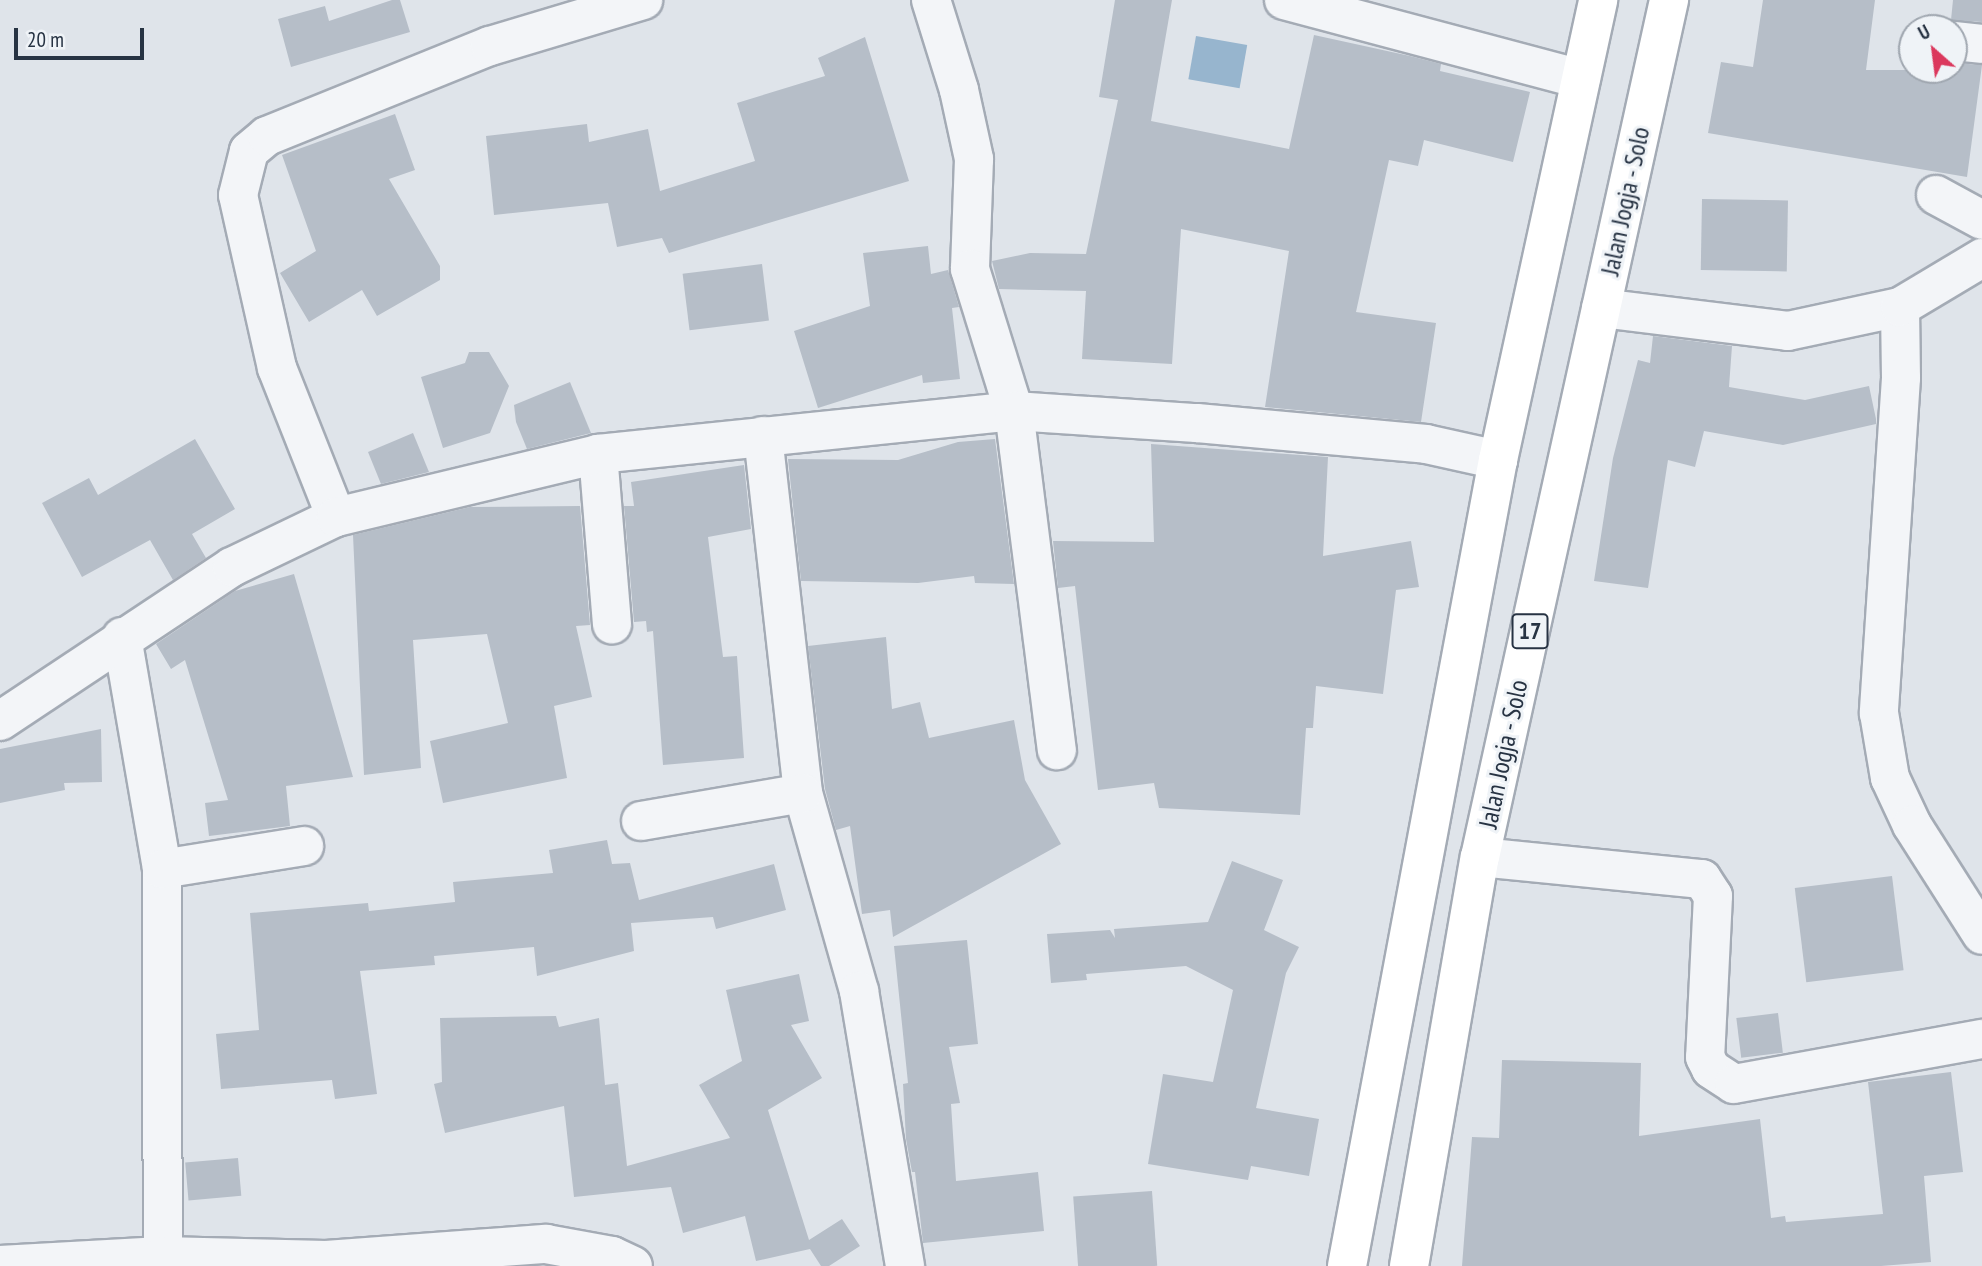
<!DOCTYPE html>
<style>
body{margin:0}
#map{position:relative;width:1982px;height:1266px;overflow:hidden;background:#dfe4ea;font-family:"PT Sans Narrow",sans-serif}
div>[style]{position:absolute}
.water>*{inset:0;background:#97b5ce;transform-origin:0 0}
.building>*{inset:0;background:#b6bec8;transform-origin:0 0}
.roads{filter:drop-shadow(2px 0 #a4abb5) drop-shadow(-2px 0 #a4abb5) drop-shadow(0 2px #a4abb5) drop-shadow(0 -2px #a4abb5)}
.minor>*{height:38px;margin:-19px;padding:0 19px;transform-origin:19px;border-radius:19px;background:#f3f5f8}
.highway>*{height:38px;margin:-19px;padding:0 19px;transform-origin:19px;border-radius:19px;background:#fff}
span{translate:-50% -50%;white-space:nowrap;text-align:center;line-height:1.15;-webkit-text-stroke:6px #eff3f7;paint-order:stroke}
.shield-label span{padding:2px 5px;background:#eff3f7;border:2px solid;border-radius:5px;-webkit-text-stroke-width:0}
.shield-label{font-size:24px;color:#273343;font-weight:700}
.street-label{font-size:26px;color:#273343}
.north{position:absolute;left:1898px;top:14px;width:70px;height:70px;box-sizing:border-box;background:#eff3f7;border:2px solid #9fa6af;border-radius:50%;rotate:332deg;font-size:19px;font-weight:700;line-height:28px;text-align:center;color:#273343}
.north::after{content:'';display:block;margin:auto;width:24px;height:32px;background:#db385d;clip-path:polygon(50% 0,100% 100%,50% 72%,0 100%)}
.scale{position:absolute;left:14px;top:28px;width:130px;height:32px;box-sizing:border-box;border:4px solid #273343;border-top:0;padding-left:9px;font-size:21px;line-height:24px;white-space:nowrap;color:#273343;-webkit-text-stroke:5px #eff3f7;paint-order:stroke}
</style>
<div id="map">
<div class="water">
<div style="left:1196px;top:36px;width:52px;height:44px;rotate:10deg"></div>
</div>
<div class="building">
<div style="clip-path:polygon(392px 0,400px 0,410px 32px,291px 67px,278px 19px,325px 6px,329px 21px)"></div>
<div style="clip-path:polygon(1115px 0,1172px 0,1151px 121px,1289px 149px,1314px 35px,1410px 56px,1441px 64px,1440px 71px,1530px 92px,1513px 162px,1424px 140px,1418px 166px,1389px 160px,1356px 312px,1436px 323px,1421px 422px,1265px 407px,1289px 251px,1181px 229px,1172px 364px,1082px 359px,1086px 291px,999px 289px,992px 261px,1030px 253px,1086px 254px,1118px 100px,1099px 97px)"></div>
<div style="clip-path:polygon(1763px 0,1875px 0,1866px 70px,1954px 70px,1954px 63px,1982px 65px,1967px 177px,1708px 133px,1721px 62px,1753px 67px)"></div>
<div style="clip-path:polygon(1953px 0,1982px 0,1982px 22px,1951px 20px)"></div>
<div style="clip-path:polygon(865px 37px,909px 181px,669px 253px,662px 238px,617px 247px,608px 203px,494px 215px,486px 136px,587px 124px,589px 142px,648px 129px,660px 191px,755px 161px,737px 103px,825px 76px,818px 58px)"></div>
<div style="clip-path:polygon(395px 114px,415px 170px,389px 179px,440px 266px,440px 280px,377px 316px,362px 290px,309px 322px,280px 273px,316px 251px,282px 155px)"></div>
<div style="left:1702px;top:199px;width:86px;height:71px;rotate:1deg"></div>
<div style="clip-path:polygon(928px 246px,931px 274px,948px 270px,959px 307px,952px 308px,960px 379px,923px 383px,922px 375px,818px 408px,794px 331px,870px 306px,863px 253px)"></div>
<div style="left:762px;top:264px;width:57px;height:80px;rotate:83deg"></div>
<div style="clip-path:polygon(1653px 336px,1732px 346px,1729px 387px,1805px 400px,1869px 386px,1876px 419px,1876px 424px,1783px 445px,1704px 431px,1695px 467px,1668px 460px,1648px 588px,1594px 581px,1613px 458px,1638px 360px,1650px 363px)"></div>
<div style="clip-path:polygon(469px 352px,489px 352px,509px 386px,490px 433px,443px 448px,421px 377px,465px 363px)"></div>
<div style="clip-path:polygon(570px 382px,591px 433px,527px 449px,516px 422px,514px 405px)"></div>
<div style="clip-path:polygon(413px 433px,429px 472px,381px 484px,368px 452px)"></div>
<div style="clip-path:polygon(195px 439px,235px 509px,192px 534px,206px 558px,173px 580px,150px 540px,82px 577px,42px 503px,89px 478px,98px 495px)"></div>
<div style="clip-path:polygon(995px 439px,1014px 584px,975px 583px,974px 576px,918px 583px,801px 581px,788px 459px,898px 460px,958px 442px)"></div>
<div style="clip-path:polygon(1151px 444px,1328px 457px,1323px 556px,1411px 541px,1419px 587px,1396px 590px,1383px 694px,1316px 686px,1313px 728px,1306px 728px,1300px 815px,1159px 808px,1154px 783px,1098px 790px,1075px 586px,1058px 588px,1053px 541px,1154px 542px)"></div>
<div style="clip-path:polygon(744px 465px,751px 529px,708px 537px,723px 657px,737px 656px,744px 758px,663px 765px,653px 631px,647px 632px,646px 621px,634px 622px,624px 506px,634px 506px,631px 482px)"></div>
<div style="clip-path:polygon(580px 506px,590px 625px,576px 626px,592px 697px,554px 706px,567px 778px,443px 803px,430px 741px,508px 723px,487px 634px,413px 640px,421px 768px,364px 775px,353px 535px,470px 507px)"></div>
<div style="clip-path:polygon(294px 574px,353px 777px,286px 786px,290px 826px,209px 836px,205px 803px,228px 800px,185px 660px,171px 669px,156px 644px,235px 591px)"></div>
<div style="clip-path:polygon(886px 637px,892px 709px,920px 702px,929px 738px,1014px 720px,1025px 780px,1061px 844px,893px 937px,890px 910px,862px 914px,850px 826px,836px 830px,825px 789px,808px 646px)"></div>
<div style="clip-path:polygon(101px 729px,102px 782px,64px 783px,65px 790px,0 803px,0 749px)"></div>
<div style="clip-path:polygon(607px 840px,612px 864px,630px 863px,639px 900px,774px 864px,786px 910px,716px 929px,713px 917px,631px 923px,634px 951px,537px 976px,534px 947px,434px 956px,435px 965px,360px 971px,377px 1094px,335px 1099px,332px 1080px,221px 1089px,216px 1034px,259px 1030px,250px 913px,368px 903px,369px 911px,455px 902px,453px 882px,553px 873px,549px 850px)"></div>
<div style="clip-path:polygon(1232px 861px,1283px 880px,1264px 930px,1299px 947px,1286px 973px,1256px 1108px,1319px 1119px,1309px 1176px,1251px 1166px,1248px 1180px,1148px 1164px,1163px 1074px,1213px 1082px,1233px 990px,1186px 966px,1086px 974px,1087px 980px,1051px 983px,1047px 934px,1110px 930px,1115px 938px,1114px 929px,1208px 922px)"></div>
<div style="left:1892px;top:876px;width:95px;height:98px;rotate:83deg"></div>
<div style="clip-path:polygon(967px 940px,978px 1044px,949px 1047px,960px 1103px,951px 1104px,956px 1181px,1038px 1172px,1044px 1231px,923px 1243px,915px 1172px,912px 1172px,906px 1139px,903px 1084px,908px 1083px,894px 946px)"></div>
<div style="clip-path:polygon(799px 974px,809px 1021px,791px 1025px,822px 1078px,768px 1110px,809px 1240px,842px 1219px,860px 1246px,829px 1266px,821px 1266px,810px 1249px,756px 1261px,745px 1216px,683px 1233px,671px 1187px,574px 1197px,564px 1106px,445px 1133px,434px 1084px,442px 1082px,440px 1018px,556px 1016px,559px 1027px,599px 1018px,605px 1085px,618px 1083px,627px 1166px,730px 1138px,699px 1085px,742px 1061px,726px 990px)"></div>
<div style="left:1778px;top:1013px;width:40px;height:42px;rotate:83deg"></div>
<div style="clip-path:polygon(1502px 1060px,1641px 1063px,1639px 1136px,1760px 1119px,1771px 1218px,1785px 1216px,1786px 1222px,1883px 1214px,1868px 1082px,1951px 1072px,1963px 1172px,1924px 1176px,1931px 1262px,1881px 1266px,1462px 1266px,1472px 1137px,1499px 1138px)"></div>
<div style="left:238px;top:1158px;width:38px;height:53px;rotate:85deg"></div>
<div style="left:1152px;top:1191px;width:75px;height:79px;rotate:86deg"></div>
</div>
<div class="roads">
<div class="minor">
<div style="left:931px;top:0;width:94px;rotate:72.7deg"></div>
<div style="left:959px;top:90px;width:71px;rotate:77.7deg"></div>
<div style="left:974px;top:159px;width:110px;rotate:92.1deg"></div>
<div style="left:970px;top:269px;width:149px;rotate:72.8deg"></div>
<div style="left:1014px;top:411px;width:342px;rotate:82.8deg"></div>
<div style="left:1284px;top:0;width:307px;rotate:14.9deg"></div>
<div style="left:1954px;top:41px;width:28px;rotate:6deg"></div>
<div style="left:1936px;top:195px;width:52px;rotate:28.5deg"></div>
<div style="left:1900px;top:307px;width:71px;rotate:89.2deg"></div>
<div style="left:1901px;top:378px;width:336px;rotate:93.8deg"></div>
<div style="left:1879px;top:713px;width:66px;rotate:80.4deg"></div>
<div style="left:1890px;top:778px;width:52px;rotate:64.9deg"></div>
<div style="left:1912px;top:825px;width:130px;rotate:57.5deg"></div>
<div style="left:1601px;top:308px;width:188px;rotate:7deg"></div>
<div style="left:1788px;top:331px;width:115px;rotate:-12.1deg"></div>
<div style="left:1900px;top:307px;width:96px;rotate:-30.9deg"></div>
<div style="left:763px;top:436px;width:359px;rotate:83.6deg"></div>
<div style="left:803px;top:793px;width:206px;rotate:74.2deg"></div>
<div style="left:859px;top:991px;width:279px;rotate:80.5deg"></div>
<div style="left:598px;top:454px;width:171px;rotate:85.3deg"></div>
<div style="left:336px;top:517px;width:160px;rotate:-111.6deg"></div>
<div style="left:277px;top:368px;width:177px;rotate:-102.7deg"></div>
<div style="left:238px;top:195px;width:45px;rotate:-76deg"></div>
<div style="left:249px;top:151px;width:23px;rotate:-40deg"></div>
<div style="left:267px;top:136px;width:240px;rotate:-22deg"></div>
<div style="left:490px;top:46px;width:160px;rotate:-16.7deg"></div>
<div style="left:122px;top:637px;width:235px;rotate:80.2deg"></div>
<div style="left:162px;top:869px;width:397px;rotate:89.9deg"></div>
<div style="left:0;top:721px;width:278px;rotate:-33.6deg"></div>
<div style="left:232px;top:567px;width:115px;rotate:-25.7deg"></div>
<div style="left:336px;top:517px;width:269px;rotate:-13.5deg"></div>
<div style="left:598px;top:454px;width:418px;rotate:-5.9deg"></div>
<div style="left:1014px;top:411px;width:183px;rotate:3.8deg"></div>
<div style="left:1197px;top:423px;width:230px;rotate:5.2deg"></div>
<div style="left:1426px;top:444px;width:74px;rotate:12.5deg"></div>
<div style="left:641px;top:821px;width:164px;rotate:-9.8deg"></div>
<div style="left:1480px;top:857px;width:223px;rotate:5.7deg"></div>
<div style="left:1702px;top:879px;width:20px;rotate:57deg"></div>
<div style="left:1713px;top:896px;width:161px;rotate:92.8deg"></div>
<div style="left:1705px;top:1057px;width:13px;rotate:63deg"></div>
<div style="left:1711px;top:1069px;width:27px;rotate:33deg"></div>
<div style="left:1734px;top:1084px;width:252px;rotate:-10.3deg"></div>
<div style="left:162px;top:869px;width:144px;rotate:-9.2deg"></div>
<div style="left:0;top:1265px;width:162px;rotate:-3.2deg"></div>
<div style="left:162px;top:1256px;width:164px;rotate:1.4deg"></div>
<div style="left:326px;top:1260px;width:221px;rotate:-4.2deg"></div>
<div style="left:546px;top:1244px;width:67px;rotate:10.3deg"></div>
<div style="left:612px;top:1256px;width:23px;rotate:25deg"></div>
</div>
<div class="highway">
<div style="left:1347px;top:1266px;width:820px;rotate:-79.39deg"></div>
<div style="left:1498px;top:460px;width:471px;rotate:-77.7deg"></div>
<div style="left:1409px;top:1266px;width:415px;rotate:-80.2deg"></div>
<div style="left:1480px;top:857px;width:878px;rotate:-77.56deg"></div>
</div>
</div>
<div class="shield-label">
<span style="left:1530px;top:631px">17</span>
</div>
<div class="street-label">
<span style="left:1625px;top:201px;rotate:-78deg">Jalan Jogja - Solo</span>
<span style="left:1503px;top:754px;rotate:-78deg">Jalan Jogja - Solo</span>
</div>
<div class="north">U</div>
<div class="scale">20 m</div>
</div>
